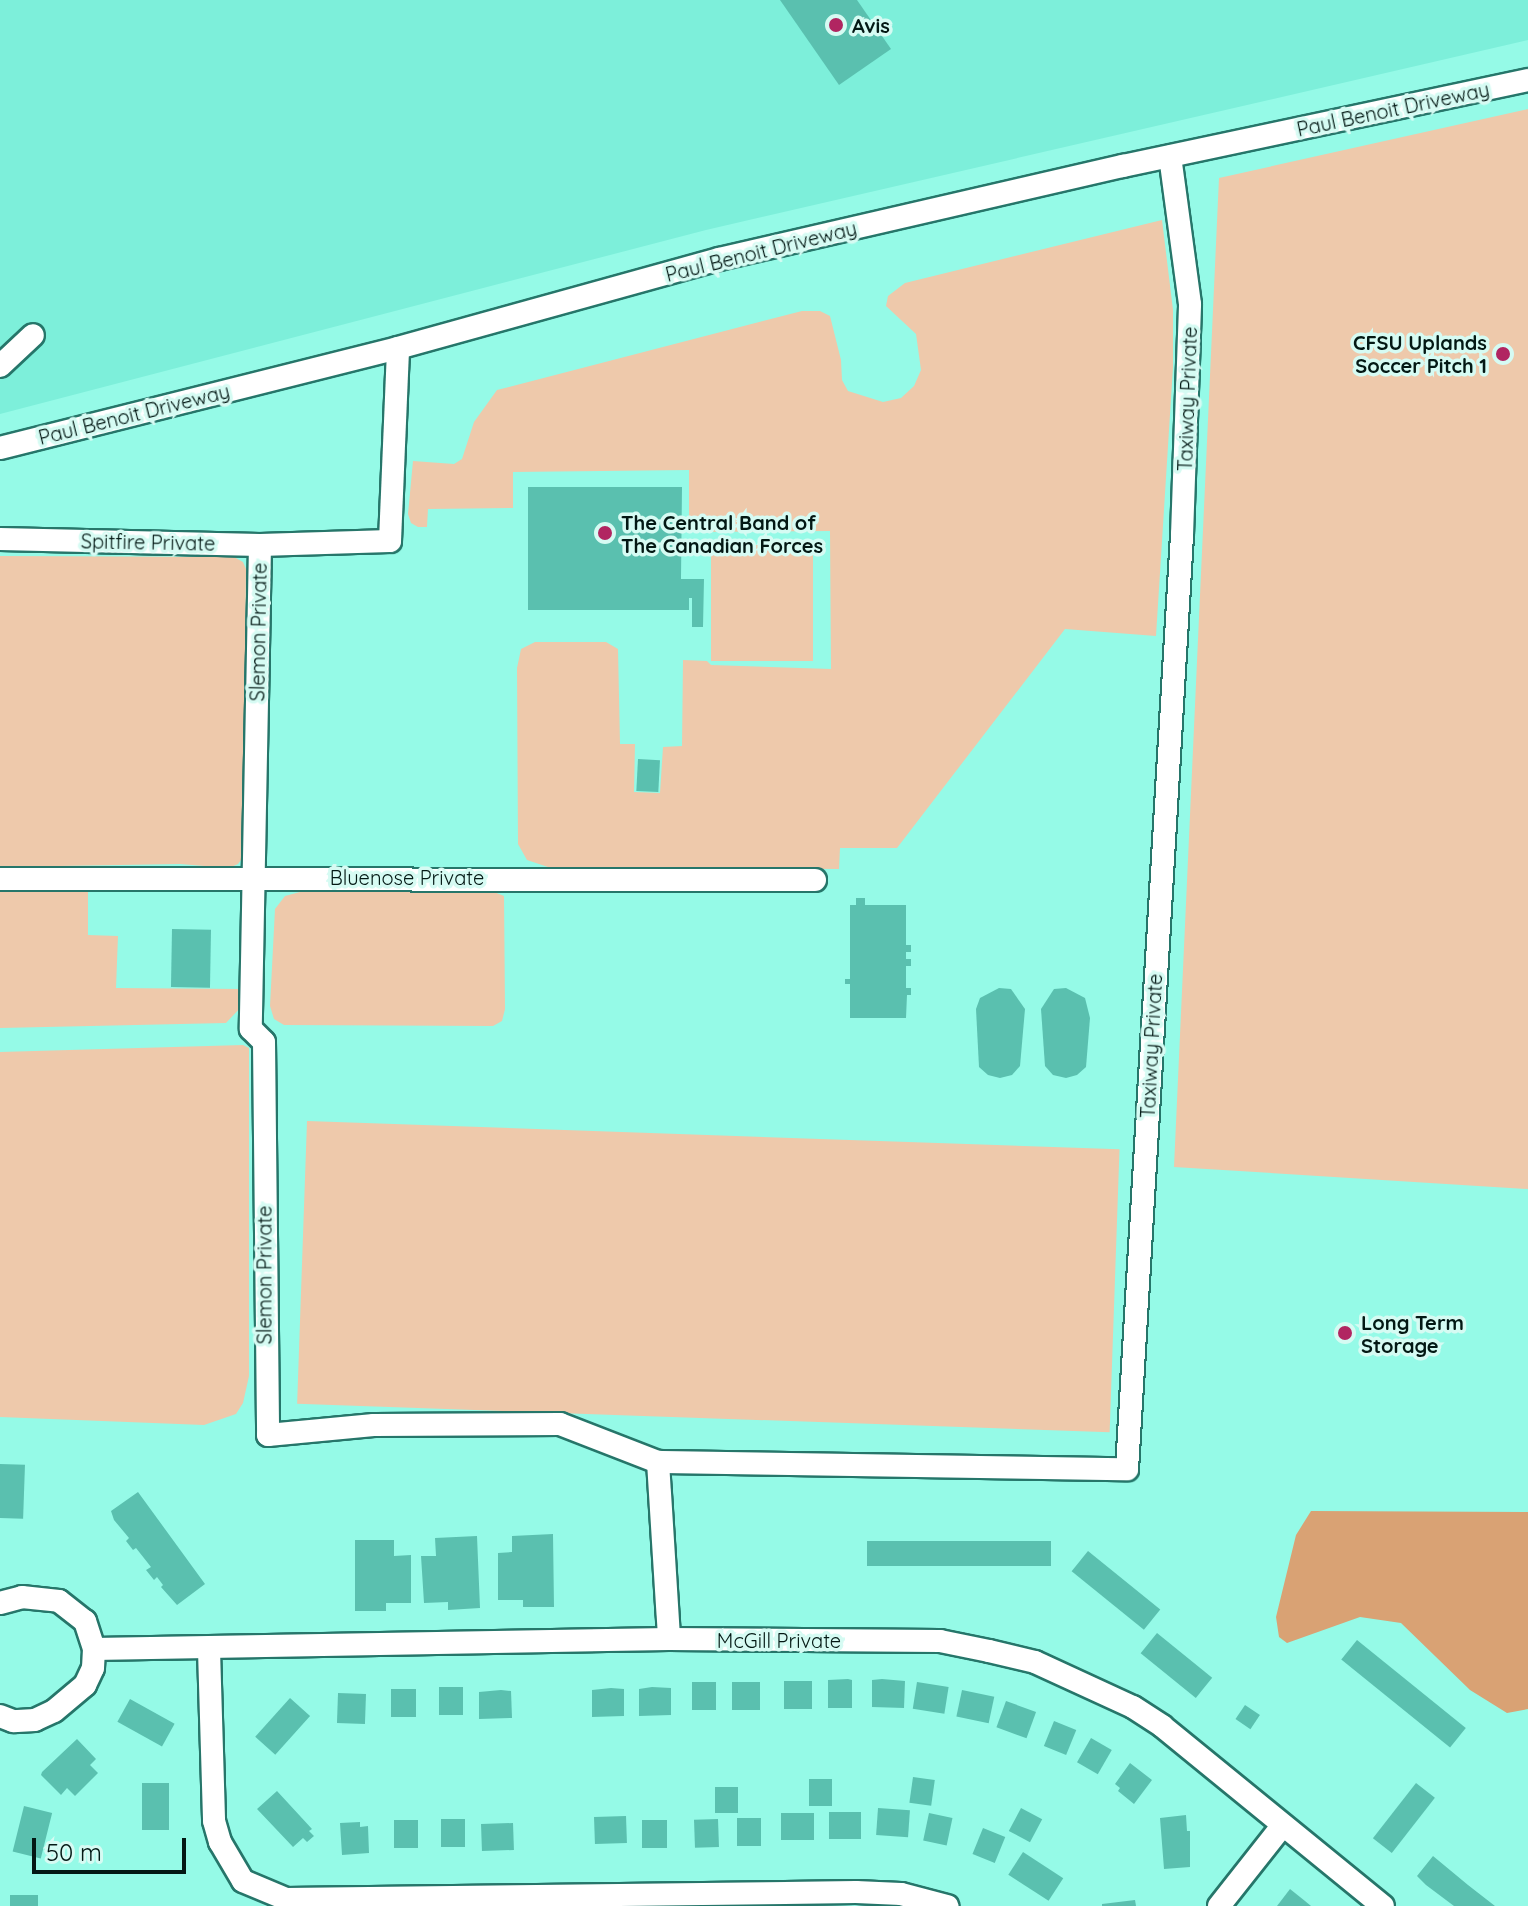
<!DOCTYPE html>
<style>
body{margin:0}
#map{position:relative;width:1528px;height:1906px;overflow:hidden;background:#95fae7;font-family:Quicksand,sans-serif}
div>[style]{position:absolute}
.built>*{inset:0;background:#7defda}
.green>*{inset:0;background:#eec9ab;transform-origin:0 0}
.forest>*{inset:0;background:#d9a274}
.building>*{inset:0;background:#5ac0af;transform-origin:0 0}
.roads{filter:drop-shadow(2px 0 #26766a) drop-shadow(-2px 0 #26766a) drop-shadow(0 2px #26766a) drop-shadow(0 -2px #26766a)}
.minor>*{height:22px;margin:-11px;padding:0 11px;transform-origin:11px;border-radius:11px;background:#fff}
.dots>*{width:22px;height:22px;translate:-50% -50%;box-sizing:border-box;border:4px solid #d6fbf3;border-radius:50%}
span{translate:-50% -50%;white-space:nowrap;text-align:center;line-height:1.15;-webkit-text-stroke:7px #d6fbf3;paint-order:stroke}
.poi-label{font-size:20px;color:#031814;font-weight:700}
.left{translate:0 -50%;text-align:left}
.right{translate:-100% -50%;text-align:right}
.street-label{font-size:20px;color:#031814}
.scale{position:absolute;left:32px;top:1838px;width:154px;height:36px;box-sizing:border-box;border:4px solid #031814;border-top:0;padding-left:10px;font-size:24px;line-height:28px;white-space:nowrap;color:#031814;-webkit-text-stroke:6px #d6fbf3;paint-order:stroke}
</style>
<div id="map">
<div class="built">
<div style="clip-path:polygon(0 0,1528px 0,1528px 40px,706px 230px,0 414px)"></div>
</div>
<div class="green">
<div style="clip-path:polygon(1528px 109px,1528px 1189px,1174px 1167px,1219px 178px)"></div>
<div style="clip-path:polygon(1162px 220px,1173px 310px,1173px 367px,1156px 636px,1065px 629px,897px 848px,840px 848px,839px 869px,548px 867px,527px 860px,518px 844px,517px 668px,521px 649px,535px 642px,606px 642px,618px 649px,620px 744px,635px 744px,634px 792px,660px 793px,663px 747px,682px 746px,683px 660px,707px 661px,711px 665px,831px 669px,830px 531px,689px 532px,689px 470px,513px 472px,513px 508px,428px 509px,427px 527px,418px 527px,411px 523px,408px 514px,413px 461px,454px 464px,462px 459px,474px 422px,497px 390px,802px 311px,820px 311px,830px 316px,841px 360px,842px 380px,848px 391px,883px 402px,901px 398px,914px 386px,921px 370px,916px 334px,886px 306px,888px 296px,905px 283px)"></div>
<div style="left:711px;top:545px;width:102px;height:116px"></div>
<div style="clip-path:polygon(0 556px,234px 557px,243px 562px,246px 569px,244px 856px,238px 864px,229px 868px,180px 864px,0 867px)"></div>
<div style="clip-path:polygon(0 891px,88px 891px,88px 935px,118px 936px,116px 988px,243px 989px,242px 1006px,226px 1023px,0 1028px)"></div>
<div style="clip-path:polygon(300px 892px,494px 892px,504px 896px,505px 1009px,502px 1021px,493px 1026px,284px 1025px,274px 1019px,270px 1006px,275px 909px,285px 896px)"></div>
<div style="clip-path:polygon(243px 1045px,249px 1048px,249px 1376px,243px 1403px,236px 1414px,204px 1425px,0 1417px,0 1052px)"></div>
<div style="left:307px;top:1121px;width:813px;height:283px;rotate:2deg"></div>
</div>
<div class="forest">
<div style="clip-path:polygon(1311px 1511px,1528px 1512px,1528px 1709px,1507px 1713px,1470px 1690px,1401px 1623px,1360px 1617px,1287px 1643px,1279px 1637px,1276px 1617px,1296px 1535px)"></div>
</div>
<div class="building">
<div style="clip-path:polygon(780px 0,857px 0,891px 49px,839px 85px)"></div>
<div style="clip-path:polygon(528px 487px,682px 487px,681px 579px,704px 579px,703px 627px,692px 627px,692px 598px,689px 598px,689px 610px,528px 610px)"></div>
<div style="left:638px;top:759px;width:22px;height:32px;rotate:3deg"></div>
<div style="clip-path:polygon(856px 898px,865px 898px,865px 905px,906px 905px,906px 945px,911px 945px,911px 952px,906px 952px,906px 959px,911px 959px,911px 966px,906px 966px,906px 988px,911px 988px,911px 995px,907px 995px,906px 1018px,850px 1018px,850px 984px,845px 984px,845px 979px,850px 979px,850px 905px,856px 905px)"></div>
<div style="left:172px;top:929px;width:39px;height:58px;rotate:1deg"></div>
<div style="clip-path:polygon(999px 988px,1011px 989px,1025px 1009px,1020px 1066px,1012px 1075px,1000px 1078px,988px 1075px,979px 1067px,976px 1009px,980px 998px)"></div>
<div style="clip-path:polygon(1066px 988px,1085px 998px,1090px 1018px,1086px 1067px,1077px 1075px,1066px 1078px,1053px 1075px,1045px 1066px,1041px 1009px,1054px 989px)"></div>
<div style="left:0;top:1464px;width:25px;height:54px;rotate:2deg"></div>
<div style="clip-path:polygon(138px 1492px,205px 1584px,177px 1605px,161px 1587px,163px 1585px,157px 1577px,154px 1580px,146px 1570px,151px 1567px,136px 1548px,133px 1550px,126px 1541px,129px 1538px,114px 1520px,111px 1511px)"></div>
<div style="clip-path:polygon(553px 1534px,554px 1607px,523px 1607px,523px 1600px,498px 1600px,498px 1553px,512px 1552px,512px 1536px)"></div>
<div style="clip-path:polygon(477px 1536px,480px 1608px,448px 1610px,448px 1602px,424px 1603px,421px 1556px,436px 1556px,435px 1538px)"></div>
<div style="clip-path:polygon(355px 1540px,394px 1540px,394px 1556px,411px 1555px,411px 1603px,386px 1603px,386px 1611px,355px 1611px)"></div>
<div style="left:1051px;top:1541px;width:25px;height:184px;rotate:90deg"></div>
<div style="left:1088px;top:1551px;width:93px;height:26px;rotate:39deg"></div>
<div style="left:1157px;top:1633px;width:71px;height:26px;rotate:39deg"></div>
<div style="left:1357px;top:1640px;width:140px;height:25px;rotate:39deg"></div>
<div style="clip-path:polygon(848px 1679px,852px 1680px,852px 1708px,828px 1708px,828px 1680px)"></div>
<div style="clip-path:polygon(882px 1679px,905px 1681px,904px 1708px,872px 1707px,872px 1680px)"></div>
<div style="left:784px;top:1681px;width:28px;height:28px"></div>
<div style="left:716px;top:1682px;width:28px;height:24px;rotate:90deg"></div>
<div style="left:732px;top:1682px;width:28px;height:28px"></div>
<div style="left:917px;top:1682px;width:32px;height:27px;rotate:9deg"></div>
<div style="left:463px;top:1687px;width:28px;height:24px;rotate:90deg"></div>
<div style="clip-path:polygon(652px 1687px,671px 1688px,671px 1715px,639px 1716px,639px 1689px)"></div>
<div style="clip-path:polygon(611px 1688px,624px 1689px,624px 1716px,592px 1717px,592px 1690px)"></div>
<div style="left:391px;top:1689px;width:25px;height:28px"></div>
<div style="clip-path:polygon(501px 1690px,511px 1691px,512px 1718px,479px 1719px,479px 1692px)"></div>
<div style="left:962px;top:1690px;width:33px;height:27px;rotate:12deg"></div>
<div style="left:366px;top:1694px;width:30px;height:28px;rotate:92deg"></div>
<div style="left:290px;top:1698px;width:27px;height:52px;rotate:42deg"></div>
<div style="left:130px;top:1699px;width:51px;height:26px;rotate:29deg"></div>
<div style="left:1006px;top:1701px;width:32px;height:28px;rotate:20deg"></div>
<div style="left:1245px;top:1705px;width:18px;height:17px;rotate:34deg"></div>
<div style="left:1054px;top:1721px;width:24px;height:27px;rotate:22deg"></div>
<div style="left:1091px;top:1738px;width:24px;height:28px;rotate:30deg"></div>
<div style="clip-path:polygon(77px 1739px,96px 1759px,90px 1765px,98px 1773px,75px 1796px,67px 1788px,61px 1795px,41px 1775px,42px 1772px)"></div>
<div style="clip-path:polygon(1130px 1763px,1152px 1780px,1134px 1804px,1118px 1791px,1120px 1788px,1115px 1784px)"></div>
<div style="left:913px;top:1777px;width:22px;height:26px;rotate:8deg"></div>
<div style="left:809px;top:1779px;width:23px;height:27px"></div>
<div style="left:142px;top:1783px;width:27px;height:47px"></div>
<div style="left:1416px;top:1783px;width:24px;height:70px;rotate:38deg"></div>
<div style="left:715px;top:1787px;width:23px;height:26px"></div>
<div style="clip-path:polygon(277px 1791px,312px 1829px,309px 1831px,314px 1836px,307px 1842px,303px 1838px,293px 1847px,257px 1809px)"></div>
<div style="left:24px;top:1806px;width:29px;height:47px;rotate:14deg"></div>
<div style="left:878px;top:1808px;width:32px;height:27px;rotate:4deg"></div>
<div style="left:1021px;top:1808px;width:24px;height:26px;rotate:28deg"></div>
<div style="left:861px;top:1812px;width:27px;height:32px;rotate:90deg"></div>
<div style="left:814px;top:1813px;width:27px;height:33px;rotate:90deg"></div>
<div style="left:929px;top:1813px;width:24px;height:28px;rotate:12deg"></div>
<div style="clip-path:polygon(1186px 1815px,1187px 1831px,1190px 1831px,1190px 1867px,1164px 1869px,1160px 1818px)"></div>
<div style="left:626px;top:1816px;width:27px;height:32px;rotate:88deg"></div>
<div style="left:761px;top:1818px;width:28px;height:24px;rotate:90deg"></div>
<div style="left:441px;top:1819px;width:24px;height:28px"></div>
<div style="left:718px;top:1819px;width:28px;height:24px;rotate:88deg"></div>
<div style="left:394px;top:1820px;width:24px;height:28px"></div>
<div style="left:642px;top:1820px;width:25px;height:28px"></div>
<div style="clip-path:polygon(360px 1822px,360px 1827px,368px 1826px,369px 1853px,342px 1855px,340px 1823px)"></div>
<div style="left:513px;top:1823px;width:27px;height:32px;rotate:88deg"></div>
<div style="left:983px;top:1828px;width:24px;height:28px;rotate:22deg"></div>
<div style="left:1023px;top:1852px;width:48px;height:27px;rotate:33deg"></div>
<div style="clip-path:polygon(1433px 1856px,1468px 1885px,1495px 1906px,1454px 1906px,1426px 1885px,1417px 1876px)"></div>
<div style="clip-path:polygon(1290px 1889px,1305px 1901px,1311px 1906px,1277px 1906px)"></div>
<div style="left:10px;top:1895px;width:28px;height:11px"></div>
<div style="clip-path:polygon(1135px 1900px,1136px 1906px,1102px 1906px,1102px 1904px)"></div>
</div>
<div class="roads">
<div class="minor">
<div style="left:0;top:366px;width:45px;rotate:-43.2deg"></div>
<div style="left:0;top:448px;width:410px;rotate:-14.1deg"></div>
<div style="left:398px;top:348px;width:333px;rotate:-15.5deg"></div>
<div style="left:719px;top:259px;width:415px;rotate:-13deg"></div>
<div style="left:1123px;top:166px;width:414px;rotate:-12deg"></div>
<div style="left:0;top:539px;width:260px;rotate:1.3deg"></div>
<div style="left:260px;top:545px;width:130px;rotate:-1.8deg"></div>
<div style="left:390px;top:541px;width:193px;rotate:-87.6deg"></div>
<div style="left:260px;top:545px;width:484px;rotate:91.1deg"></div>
<div style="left:251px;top:1029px;width:18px;rotate:45deg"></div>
<div style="left:264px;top:1042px;width:393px;rotate:89.4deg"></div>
<div style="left:268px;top:1435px;width:106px;rotate:-5.4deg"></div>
<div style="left:374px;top:1425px;width:186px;rotate:-0.3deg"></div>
<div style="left:560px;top:1424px;width:105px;rotate:21.2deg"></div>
<div style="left:658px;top:1462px;width:469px;rotate:0.9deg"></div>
<div style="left:1127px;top:1469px;width:936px;rotate:-86.63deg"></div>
<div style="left:1182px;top:535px;width:231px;rotate:-88deg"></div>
<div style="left:1190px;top:304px;width:149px;rotate:-97.7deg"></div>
<div style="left:0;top:879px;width:815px;rotate:0.07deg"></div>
<div style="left:658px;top:1462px;width:177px;rotate:86.4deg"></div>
<div style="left:0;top:1603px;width:23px;rotate:-15deg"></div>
<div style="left:22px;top:1597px;width:37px;rotate:6deg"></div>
<div style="left:59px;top:1601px;width:33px;rotate:38deg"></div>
<div style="left:85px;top:1621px;width:29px;rotate:72deg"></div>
<div style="left:94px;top:1649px;width:19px;rotate:93deg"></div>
<div style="left:93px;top:1668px;width:19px;rotate:115deg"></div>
<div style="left:85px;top:1685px;width:40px;rotate:140deg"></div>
<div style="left:54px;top:1711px;width:21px;rotate:155deg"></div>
<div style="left:35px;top:1720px;width:22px;rotate:177deg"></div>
<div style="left:13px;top:1721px;width:14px;rotate:-159deg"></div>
<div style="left:94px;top:1649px;width:575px;rotate:-1deg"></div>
<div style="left:669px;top:1639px;width:271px;rotate:0.4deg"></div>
<div style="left:940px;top:1641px;width:50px;rotate:11.5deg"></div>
<div style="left:989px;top:1651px;width:47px;rotate:13.4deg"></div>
<div style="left:1035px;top:1662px;width:108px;rotate:24.7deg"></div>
<div style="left:1133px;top:1707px;width:35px;rotate:33deg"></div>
<div style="left:1162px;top:1726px;width:285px;rotate:39.2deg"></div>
<div style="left:209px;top:1650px;width:171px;rotate:88.3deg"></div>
<div style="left:214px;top:1821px;width:22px;rotate:74deg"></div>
<div style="left:220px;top:1842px;width:45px;rotate:59.5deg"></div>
<div style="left:243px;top:1881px;width:47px;rotate:22.7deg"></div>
<div style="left:286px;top:1899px;width:570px;rotate:-0.7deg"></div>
<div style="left:856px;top:1892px;width:45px;rotate:2.5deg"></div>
<div style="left:901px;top:1894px;width:48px;rotate:14.6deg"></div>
<div style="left:1219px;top:1906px;width:103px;rotate:-51.7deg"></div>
</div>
</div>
<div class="dots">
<div style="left:836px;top:25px;background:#b12561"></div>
<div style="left:1503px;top:354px;background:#b12561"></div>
<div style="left:605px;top:533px;background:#b12561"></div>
<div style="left:1345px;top:1333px;background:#b12561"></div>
</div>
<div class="poi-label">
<span class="left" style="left:852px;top:25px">Avis</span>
<span class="right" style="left:1487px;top:354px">CFSU Uplands<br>Soccer Pitch 1</span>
<span class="left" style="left:621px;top:534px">The Central Band of<br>The Canadian Forces</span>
<span class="left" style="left:1361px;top:1334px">Long Term<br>Storage</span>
</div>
<div class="street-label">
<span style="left:1393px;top:109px;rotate:-12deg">Paul Benoit Driveway</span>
<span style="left:761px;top:251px;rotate:-14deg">Paul Benoit Driveway</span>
<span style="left:1187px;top:399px;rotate:-88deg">Taxiway Private</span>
<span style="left:134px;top:414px;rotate:-14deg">Paul Benoit Driveway</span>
<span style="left:148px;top:542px;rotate:1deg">Spitfire Private</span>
<span style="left:258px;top:632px;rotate:-89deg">Slemon Private</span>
<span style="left:407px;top:877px">Bluenose Private</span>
<span style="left:1151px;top:1046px;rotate:-87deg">Taxiway Private</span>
<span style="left:264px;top:1275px;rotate:-90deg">Slemon Private</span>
<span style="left:779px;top:1640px">McGill Private</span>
</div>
<div class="scale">50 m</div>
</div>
